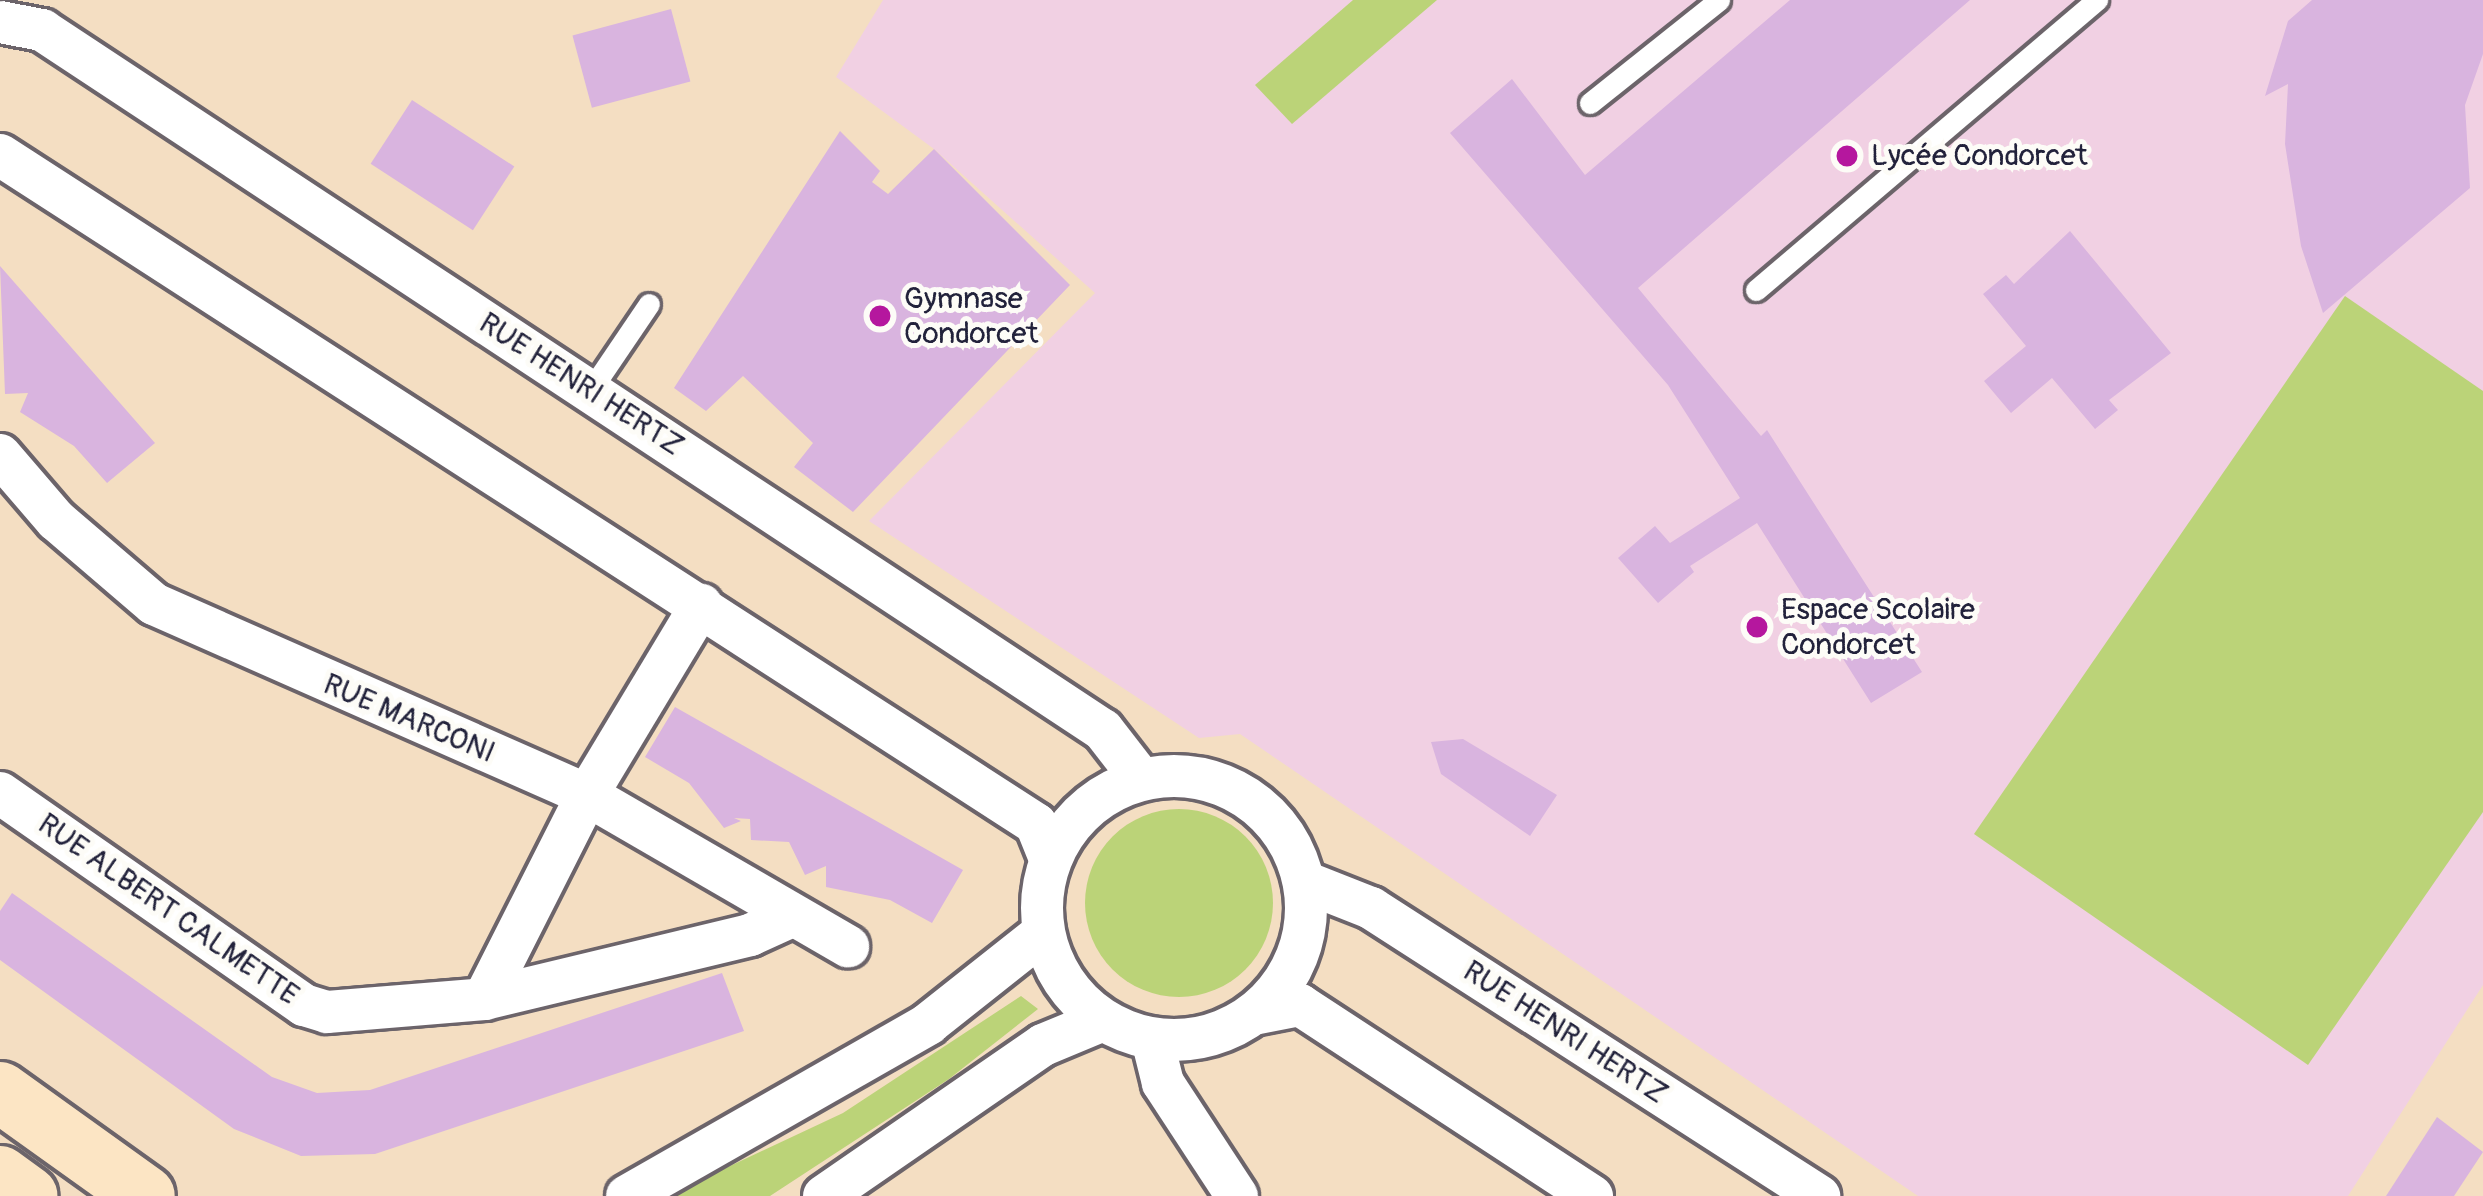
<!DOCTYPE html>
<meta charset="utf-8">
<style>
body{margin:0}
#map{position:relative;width:2483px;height:1196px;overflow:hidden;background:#f4dec2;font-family:Pangolin,sans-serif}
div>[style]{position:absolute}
.built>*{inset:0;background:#f1d0e3}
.green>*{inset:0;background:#bbd378}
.round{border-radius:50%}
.building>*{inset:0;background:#d9b4df;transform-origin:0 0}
.roads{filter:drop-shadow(3px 0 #6c646a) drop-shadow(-3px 0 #6c646a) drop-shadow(0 3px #6c646a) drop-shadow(0 -3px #6c646a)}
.lane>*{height:21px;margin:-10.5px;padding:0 10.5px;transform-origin:10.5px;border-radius:10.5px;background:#fff}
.street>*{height:42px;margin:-21px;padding:0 21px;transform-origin:21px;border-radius:21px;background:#fff}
.street>.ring{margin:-21px;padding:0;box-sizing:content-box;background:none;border:42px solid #fff;border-radius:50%}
.secondary>*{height:60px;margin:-30px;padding:0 30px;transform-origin:30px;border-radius:30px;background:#fce5c4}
.dots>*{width:33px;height:33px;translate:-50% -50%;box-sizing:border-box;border:6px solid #fdfcf7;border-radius:50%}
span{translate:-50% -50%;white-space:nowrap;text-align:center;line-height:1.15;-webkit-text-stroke:10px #fdfcf7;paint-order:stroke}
.poi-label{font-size:30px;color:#22223b}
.left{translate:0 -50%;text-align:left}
.street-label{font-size:30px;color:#22223b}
</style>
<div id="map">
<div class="built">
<div style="clip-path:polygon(883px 0,2483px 0,2483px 985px,2348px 1196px,1918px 1196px,1240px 734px,1199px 738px,869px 521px,1095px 293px,934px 149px,836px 77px)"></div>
</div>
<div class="green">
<div style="clip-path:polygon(1353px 0,1437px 0,1292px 124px,1255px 85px)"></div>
<div style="clip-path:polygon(2345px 296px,2483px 391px,2483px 812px,2308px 1065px,1974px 834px)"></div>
<div class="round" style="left:1085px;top:809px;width:188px;height:188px"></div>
<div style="clip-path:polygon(1021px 996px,1038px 1009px,949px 1079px,770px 1196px,666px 1196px,843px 1113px)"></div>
</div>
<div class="building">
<div style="clip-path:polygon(1790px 0,1970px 0,1638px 288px,1761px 436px,1767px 430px,1922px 672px,1871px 703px,1757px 523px,1690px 566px,1694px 572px,1658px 603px,1618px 558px,1655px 526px,1670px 543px,1740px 498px,1668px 385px,1450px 133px,1512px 79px,1585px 175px)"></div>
<div style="clip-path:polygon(2312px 0,2483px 0,2483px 54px,2465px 105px,2470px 188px,2323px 313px,2301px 246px,2285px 144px,2288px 84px,2265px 96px,2288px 21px)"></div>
<div style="left:671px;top:9px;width:75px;height:102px;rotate:75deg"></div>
<div style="left:412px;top:100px;width:122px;height:76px;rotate:33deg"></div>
<div style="clip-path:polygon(840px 131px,880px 171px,872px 182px,888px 194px,934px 149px,1070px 285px,853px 512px,794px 467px,813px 443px,743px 376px,706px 411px,674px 388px)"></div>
<div style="clip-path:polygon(2070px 231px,2171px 353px,2109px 400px,2118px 410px,2095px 429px,2052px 378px,2011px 413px,1984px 381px,2026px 346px,1983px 294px,2006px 275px,2014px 284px)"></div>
<div style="clip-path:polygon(0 266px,155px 443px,107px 483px,74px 446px,20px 412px,28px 393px,5px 394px)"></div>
<div style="clip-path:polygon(675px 707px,963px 870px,932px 923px,890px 900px,826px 887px,826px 866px,805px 875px,789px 842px,751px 840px,750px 819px,734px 818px,741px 821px,724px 828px,689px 783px,645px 757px)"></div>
<div style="clip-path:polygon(1463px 739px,1557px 795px,1530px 836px,1441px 774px,1431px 742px)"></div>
<div style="clip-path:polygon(12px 893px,272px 1077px,317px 1093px,370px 1090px,722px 973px,744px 1031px,375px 1154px,301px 1156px,234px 1129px,0 960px,0 911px)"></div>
<div style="clip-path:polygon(2437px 1117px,2483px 1152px,2454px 1196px,2386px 1196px)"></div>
</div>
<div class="roads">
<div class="lane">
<div style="left:1590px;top:103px;width:165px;rotate:-38.6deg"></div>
<div style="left:1756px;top:290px;width:448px;rotate:-40.4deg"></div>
<div style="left:590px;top:391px;width:105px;rotate:-55.9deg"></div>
</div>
<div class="street">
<div style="left:0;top:22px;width:43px;rotate:10.8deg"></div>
<div style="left:42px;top:30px;width:1271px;rotate:33.42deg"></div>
<div style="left:1103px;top:730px;width:62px;rotate:52.2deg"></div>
<div style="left:0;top:155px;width:1233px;rotate:32.85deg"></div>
<div style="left:1036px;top:824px;width:37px;rotate:68deg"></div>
<div style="left:0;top:455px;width:86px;rotate:49.3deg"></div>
<div style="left:56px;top:520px;width:129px;rotate:40.6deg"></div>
<div style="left:154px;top:604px;width:473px;rotate:23.8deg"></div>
<div style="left:587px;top:795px;width:302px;rotate:30.1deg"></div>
<div class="ring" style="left:1042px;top:776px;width:222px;height:222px"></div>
<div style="left:0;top:793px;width:371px;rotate:34.9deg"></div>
<div style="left:304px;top:1005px;width:24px;rotate:17deg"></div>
<div style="left:327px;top:1012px;width:158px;rotate:-4.7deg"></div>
<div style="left:484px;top:999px;width:274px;rotate:-13.5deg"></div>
<div style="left:750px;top:935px;width:44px;rotate:-24.2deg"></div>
<div style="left:1305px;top:882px;width:71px;rotate:21.5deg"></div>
<div style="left:1371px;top:908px;width:533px;rotate:32.74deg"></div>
<div style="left:484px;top:999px;width:229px;rotate:-63.2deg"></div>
<div style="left:587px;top:795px;width:222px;rotate:-59deg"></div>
<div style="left:1254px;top:1014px;width:47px;rotate:-11.1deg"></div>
<div style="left:1300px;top:1005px;width:349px;rotate:33.2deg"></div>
<div style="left:1152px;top:1039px;width:45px;rotate:76deg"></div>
<div style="left:1163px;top:1083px;width:135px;rotate:56.8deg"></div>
<div style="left:627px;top:1196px;width:347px;rotate:-29.7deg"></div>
<div style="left:928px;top:1024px;width:147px;rotate:-38.4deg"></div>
<div style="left:824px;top:1196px;width:266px;rotate:-34.6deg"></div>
<div style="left:1043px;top:1045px;width:65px;rotate:-22.6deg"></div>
</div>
<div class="secondary">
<div style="left:0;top:1092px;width:178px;rotate:35.6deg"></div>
<div style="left:0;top:1176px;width:34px;rotate:36deg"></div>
</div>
</div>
<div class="dots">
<div style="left:1847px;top:156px;background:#b5179e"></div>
<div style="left:880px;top:316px;background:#b5179e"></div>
<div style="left:1757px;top:627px;background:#b5179e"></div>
</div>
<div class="poi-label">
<span class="left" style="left:1871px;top:156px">Lycée Condorcet</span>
<span class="left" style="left:904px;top:316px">Gymnase<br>Condorcet</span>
<span class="left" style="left:1781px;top:627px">Espace Scolaire<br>Condorcet</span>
</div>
<div class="street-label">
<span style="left:581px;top:385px;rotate:33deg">RUE HENRI HERTZ</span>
<span style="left:409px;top:719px;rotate:23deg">RUE MARCONI</span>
<span style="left:168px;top:910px;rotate:35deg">RUE ALBERT CALMETTE</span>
<span style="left:1565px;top:1033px;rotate:33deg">RUE HENRI HERTZ</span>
</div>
</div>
